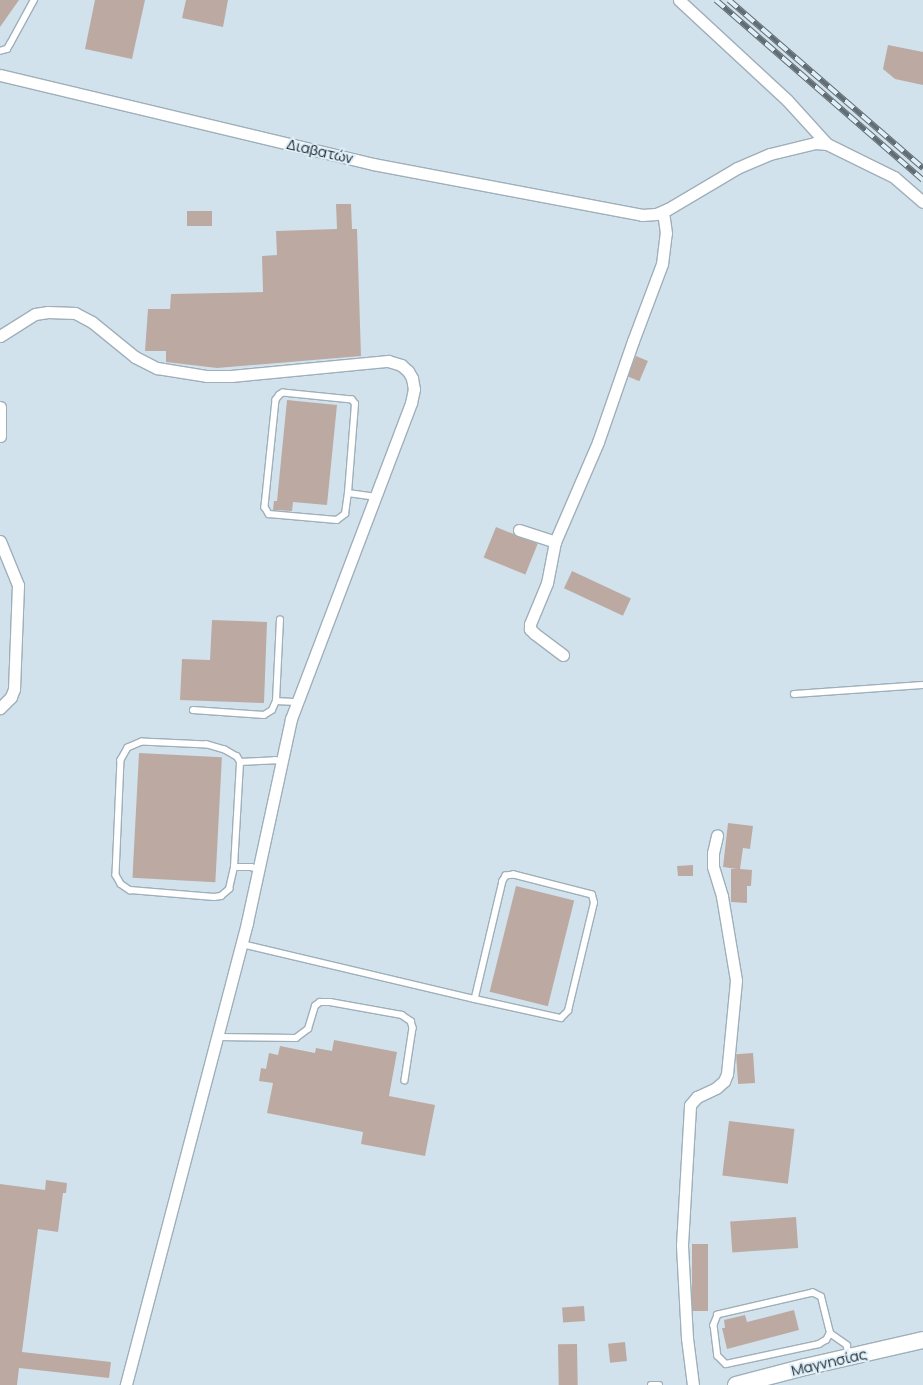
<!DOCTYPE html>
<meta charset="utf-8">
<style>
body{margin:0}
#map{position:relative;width:923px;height:1385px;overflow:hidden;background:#d1e2ed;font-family:Manrope,sans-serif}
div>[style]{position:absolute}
.building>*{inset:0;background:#bcaaa2;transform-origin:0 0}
.roads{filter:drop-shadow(1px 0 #9fafb9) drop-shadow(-1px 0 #9fafb9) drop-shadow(0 1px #9fafb9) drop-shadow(0 -1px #9fafb9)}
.lane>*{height:5.5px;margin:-2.75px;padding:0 2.75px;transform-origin:2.75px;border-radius:2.75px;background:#fff}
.street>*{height:11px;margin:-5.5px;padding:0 5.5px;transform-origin:5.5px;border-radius:5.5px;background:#fff}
.secondary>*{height:16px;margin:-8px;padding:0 8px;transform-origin:8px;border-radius:8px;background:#fff}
.rail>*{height:5.5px;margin-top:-2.75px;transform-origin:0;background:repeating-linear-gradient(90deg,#deeffa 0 11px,#626c73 0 22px);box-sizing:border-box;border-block:1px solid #626c73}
span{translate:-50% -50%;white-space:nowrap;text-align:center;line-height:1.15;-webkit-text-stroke:4px #deeffa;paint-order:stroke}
.street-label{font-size:15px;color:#242b2f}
</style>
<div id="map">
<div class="building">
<div style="clip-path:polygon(0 0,19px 0,0 27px)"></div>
<div style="clip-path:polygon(95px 0,145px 0,132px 59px,85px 49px)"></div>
<div style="clip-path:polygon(186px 0,228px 0,223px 27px,182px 18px)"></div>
<div style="clip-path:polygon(888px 45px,923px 52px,923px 85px,895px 79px,883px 69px)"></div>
<div style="clip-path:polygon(336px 204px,351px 204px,352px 229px,357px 229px,361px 356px,217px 368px,166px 362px,166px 351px,145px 351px,148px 309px,170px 309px,171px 294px,263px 292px,262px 256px,277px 255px,276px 231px,337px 229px)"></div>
<div style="left:187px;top:211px;width:25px;height:15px"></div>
<div style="left:636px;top:356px;width:13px;height:22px;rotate:23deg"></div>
<div style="clip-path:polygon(287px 400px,337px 405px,327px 505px,293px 502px,292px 511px,273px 510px,274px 501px,277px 501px)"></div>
<div style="left:496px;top:527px;width:45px;height:33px;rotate:22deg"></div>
<div style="left:572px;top:571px;width:65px;height:19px;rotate:25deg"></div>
<div style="clip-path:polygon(212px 620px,267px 622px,264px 703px,180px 700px,182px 659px,210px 660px)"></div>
<div style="left:139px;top:753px;width:83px;height:125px;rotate:3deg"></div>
<div style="clip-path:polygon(728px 823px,753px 826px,750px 849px,743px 848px,740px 869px,752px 870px,751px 886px,747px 886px,747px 903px,731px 902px,731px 869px,737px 869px,723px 867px)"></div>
<div style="clip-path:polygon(693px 865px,693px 876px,678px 876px,677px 866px)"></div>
<div style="left:516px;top:886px;width:60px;height:109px;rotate:14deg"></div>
<div style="clip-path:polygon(334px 1040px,397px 1052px,389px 1096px,435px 1105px,425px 1156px,361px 1144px,363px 1132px,267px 1113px,273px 1083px,259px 1081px,261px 1068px,266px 1069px,269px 1053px,278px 1055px,280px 1046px,315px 1053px,316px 1048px,332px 1051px)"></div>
<div style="left:753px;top:1053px;width:30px;height:17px;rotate:86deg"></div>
<div style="left:729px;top:1121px;width:66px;height:55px;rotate:7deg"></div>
<div style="clip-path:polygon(46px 1180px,67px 1183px,66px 1193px,63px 1193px,58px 1232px,38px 1229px,22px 1352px,111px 1362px,109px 1378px,19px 1368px,17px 1385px,0 1385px,0 1184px,45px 1190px)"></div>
<div style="left:796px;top:1217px;width:31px;height:66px;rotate:86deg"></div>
<div style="left:692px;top:1244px;width:16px;height:67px"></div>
<div style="left:584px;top:1306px;width:15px;height:22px;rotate:86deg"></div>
<div style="clip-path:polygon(794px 1310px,799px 1330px,727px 1349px,722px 1328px,725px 1328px,724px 1320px,745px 1315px,747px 1322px)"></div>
<div style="left:625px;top:1342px;width:19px;height:17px;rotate:84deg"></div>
<div style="left:577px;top:1344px;width:41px;height:19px;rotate:89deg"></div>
</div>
<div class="roads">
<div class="lane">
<div style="left:0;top:51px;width:7px;rotate:-16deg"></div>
<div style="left:7px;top:49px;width:6px;rotate:-59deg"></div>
<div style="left:10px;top:44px;width:50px;rotate:-61.4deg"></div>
<div style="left:348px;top:493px;width:89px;rotate:-85.5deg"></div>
<div style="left:355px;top:404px;width:5px;rotate:-127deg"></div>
<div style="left:352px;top:400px;width:69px;rotate:-174.2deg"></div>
<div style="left:283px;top:393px;width:4px;rotate:146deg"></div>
<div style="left:280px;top:395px;width:6px;rotate:129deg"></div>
<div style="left:276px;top:400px;width:108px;rotate:95.9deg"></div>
<div style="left:265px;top:507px;width:8px;rotate:60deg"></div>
<div style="left:269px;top:514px;width:68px;rotate:5deg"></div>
<div style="left:337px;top:520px;width:10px;rotate:-37deg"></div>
<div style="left:345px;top:514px;width:21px;rotate:-82deg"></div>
<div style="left:348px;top:493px;width:27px;rotate:8deg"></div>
<div style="left:794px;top:694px;width:129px;rotate:-4deg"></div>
<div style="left:276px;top:701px;width:81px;rotate:-87.2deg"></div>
<div style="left:193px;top:710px;width:71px;rotate:4deg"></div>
<div style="left:264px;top:715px;width:9px;rotate:-32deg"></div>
<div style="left:272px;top:710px;width:10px;rotate:-66deg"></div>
<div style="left:276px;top:701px;width:21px;rotate:3deg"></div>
<div style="left:240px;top:762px;width:35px;rotate:-3deg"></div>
<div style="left:275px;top:760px;width:7px;rotate:16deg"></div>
<div style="left:234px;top:867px;width:105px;rotate:-86.7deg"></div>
<div style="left:240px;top:762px;width:6px;rotate:-121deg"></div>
<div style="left:237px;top:757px;width:14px;rotate:-150deg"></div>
<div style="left:225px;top:750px;width:19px;rotate:-164deg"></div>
<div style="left:207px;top:745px;width:65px;rotate:-177.4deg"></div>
<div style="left:142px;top:742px;width:15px;rotate:157deg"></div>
<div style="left:128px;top:748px;width:14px;rotate:120deg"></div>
<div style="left:121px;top:760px;width:115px;rotate:92.5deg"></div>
<div style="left:116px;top:875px;width:10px;rotate:61deg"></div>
<div style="left:121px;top:884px;width:11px;rotate:34deg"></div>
<div style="left:130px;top:890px;width:84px;rotate:4.8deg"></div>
<div style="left:214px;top:897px;width:7px;rotate:-8deg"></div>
<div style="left:221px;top:896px;width:11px;rotate:-41deg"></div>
<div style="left:229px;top:889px;width:23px;rotate:-77deg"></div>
<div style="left:234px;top:867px;width:17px"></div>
<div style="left:251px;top:867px;width:8px;rotate:14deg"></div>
<div style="left:242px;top:944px;width:239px;rotate:13.3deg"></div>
<div style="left:475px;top:999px;width:88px;rotate:12.5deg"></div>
<div style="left:561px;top:1018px;width:10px;rotate:-45deg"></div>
<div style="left:568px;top:1011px;width:111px;rotate:-76.5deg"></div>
<div style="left:594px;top:903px;width:8px;rotate:-104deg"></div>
<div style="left:592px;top:895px;width:81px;rotate:-165.6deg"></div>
<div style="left:514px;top:875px;width:8px;rotate:173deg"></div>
<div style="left:506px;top:876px;width:6px;rotate:121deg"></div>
<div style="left:503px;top:881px;width:121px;rotate:103.3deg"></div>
<div style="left:218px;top:1037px;width:78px;rotate:0.7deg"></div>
<div style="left:296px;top:1038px;width:15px;rotate:-37deg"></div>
<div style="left:308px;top:1029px;width:24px;rotate:-73deg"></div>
<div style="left:315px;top:1006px;width:6px;rotate:-39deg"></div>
<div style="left:320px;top:1002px;width:10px"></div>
<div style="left:330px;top:1002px;width:73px;rotate:10.2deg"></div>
<div style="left:402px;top:1015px;width:11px;rotate:34deg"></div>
<div style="left:411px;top:1021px;width:7px;rotate:74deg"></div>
<div style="left:413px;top:1028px;width:53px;rotate:98.7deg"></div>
<div style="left:830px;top:1333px;width:37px;rotate:-104deg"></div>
<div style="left:821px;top:1297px;width:9px;rotate:-153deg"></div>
<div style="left:813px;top:1293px;width:98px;rotate:167deg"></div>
<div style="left:718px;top:1315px;width:11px;rotate:112deg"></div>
<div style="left:714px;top:1325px;width:31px;rotate:83deg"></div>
<div style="left:718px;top:1356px;width:11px;rotate:45deg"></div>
<div style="left:726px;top:1364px;width:95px;rotate:-12.1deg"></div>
<div style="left:819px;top:1344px;width:8px;rotate:-30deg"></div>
<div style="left:826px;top:1340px;width:8px;rotate:-60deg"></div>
<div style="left:830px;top:1333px;width:21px;rotate:35deg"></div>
<div style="left:847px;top:1345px;width:10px;rotate:79deg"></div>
<div style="left:651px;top:1385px;width:8px"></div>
</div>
<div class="street">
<div style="left:679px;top:0;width:147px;rotate:42.8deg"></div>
<div style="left:787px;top:100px;width:59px;rotate:47.7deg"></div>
<div style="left:0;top:75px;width:383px;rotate:13.4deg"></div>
<div style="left:373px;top:164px;width:274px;rotate:10.7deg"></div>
<div style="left:642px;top:215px;width:14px;rotate:-4deg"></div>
<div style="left:656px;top:214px;width:13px;rotate:-23deg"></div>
<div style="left:668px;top:209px;width:80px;rotate:-30.7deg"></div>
<div style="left:737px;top:168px;width:36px;rotate:-23deg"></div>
<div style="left:770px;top:154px;width:46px;rotate:-13.7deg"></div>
<div style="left:815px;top:143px;width:12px;rotate:5deg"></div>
<div style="left:827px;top:144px;width:75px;rotate:26.2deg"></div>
<div style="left:894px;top:177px;width:38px;rotate:41deg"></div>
<div style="left:0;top:336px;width:41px;rotate:-32.2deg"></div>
<div style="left:35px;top:314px;width:13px;rotate:-9deg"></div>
<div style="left:48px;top:312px;width:27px;rotate:2deg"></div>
<div style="left:75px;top:313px;width:19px;rotate:28deg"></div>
<div style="left:92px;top:322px;width:55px;rotate:39.1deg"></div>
<div style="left:135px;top:357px;width:25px;rotate:27deg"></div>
<div style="left:157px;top:368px;width:51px;rotate:9.1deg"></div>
<div style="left:207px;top:376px;width:24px"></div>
<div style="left:231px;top:376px;width:158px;rotate:-5.5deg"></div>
<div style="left:388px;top:361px;width:14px;rotate:17deg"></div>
<div style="left:401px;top:365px;width:9px;rotate:41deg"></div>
<div style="left:408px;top:371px;width:8px;rotate:60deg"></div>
<div style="left:412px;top:378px;width:11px;rotate:80deg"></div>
<div style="left:414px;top:389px;width:14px;rotate:102deg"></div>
<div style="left:411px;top:403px;width:338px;rotate:110.8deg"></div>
<div style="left:291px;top:719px;width:209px;rotate:102.2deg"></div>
<div style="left:247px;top:923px;width:478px;rotate:104.7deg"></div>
<div style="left:0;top:407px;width:29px;rotate:90deg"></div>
<div style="left:519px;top:530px;width:38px;rotate:18deg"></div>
<div style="left:0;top:541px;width:48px;rotate:67.8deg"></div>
<div style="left:18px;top:585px;width:104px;rotate:92.2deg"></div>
<div style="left:14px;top:689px;width:9px;rotate:111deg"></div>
<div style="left:11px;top:697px;width:16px;rotate:135deg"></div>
<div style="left:563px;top:655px;width:36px;rotate:-143deg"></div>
<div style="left:534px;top:633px;width:6px;rotate:-135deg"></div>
<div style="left:530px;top:629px;width:5px;rotate:-90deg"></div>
<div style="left:530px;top:624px;width:44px;rotate:-67.5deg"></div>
<div style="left:547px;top:583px;width:42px;rotate:-79deg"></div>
<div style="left:555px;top:542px;width:109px;rotate:-66.7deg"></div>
<div style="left:598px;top:442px;width:107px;rotate:-70.9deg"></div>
<div style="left:633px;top:341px;width:82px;rotate:-69.4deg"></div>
<div style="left:662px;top:264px;width:31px;rotate:-83deg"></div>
<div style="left:666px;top:233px;width:22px;rotate:-98deg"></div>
<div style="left:693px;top:1385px;width:47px;rotate:-97.3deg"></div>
<div style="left:687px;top:1338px;width:93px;rotate:-93.1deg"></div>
<div style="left:682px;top:1245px;width:140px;rotate:-86.7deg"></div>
<div style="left:690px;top:1105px;width:11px;rotate:-49deg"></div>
<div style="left:697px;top:1097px;width:21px;rotate:-25deg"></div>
<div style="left:716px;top:1088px;width:11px;rotate:-41deg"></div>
<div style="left:724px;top:1081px;width:8px;rotate:-67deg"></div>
<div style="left:727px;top:1074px;width:94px;rotate:-84.5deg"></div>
<div style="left:736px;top:980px;width:85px;rotate:-99.5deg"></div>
<div style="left:722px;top:896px;width:31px;rotate:-107deg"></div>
<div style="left:713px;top:866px;width:13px;rotate:-90deg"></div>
<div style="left:713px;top:853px;width:18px;rotate:-77deg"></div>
</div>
<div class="secondary">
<div style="left:736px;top:1385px;width:71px;rotate:-14.6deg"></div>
<div style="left:805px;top:1367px;width:121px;rotate:-12.9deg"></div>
</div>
</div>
<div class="rail">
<div style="left:716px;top:0;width:274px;rotate:41deg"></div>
<div style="left:729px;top:0;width:257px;rotate:40.9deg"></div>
</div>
<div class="street-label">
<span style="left:320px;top:151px;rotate:13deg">Διαβατών</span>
<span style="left:829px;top:1362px;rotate:-13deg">Μαγνησίας</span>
</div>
</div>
